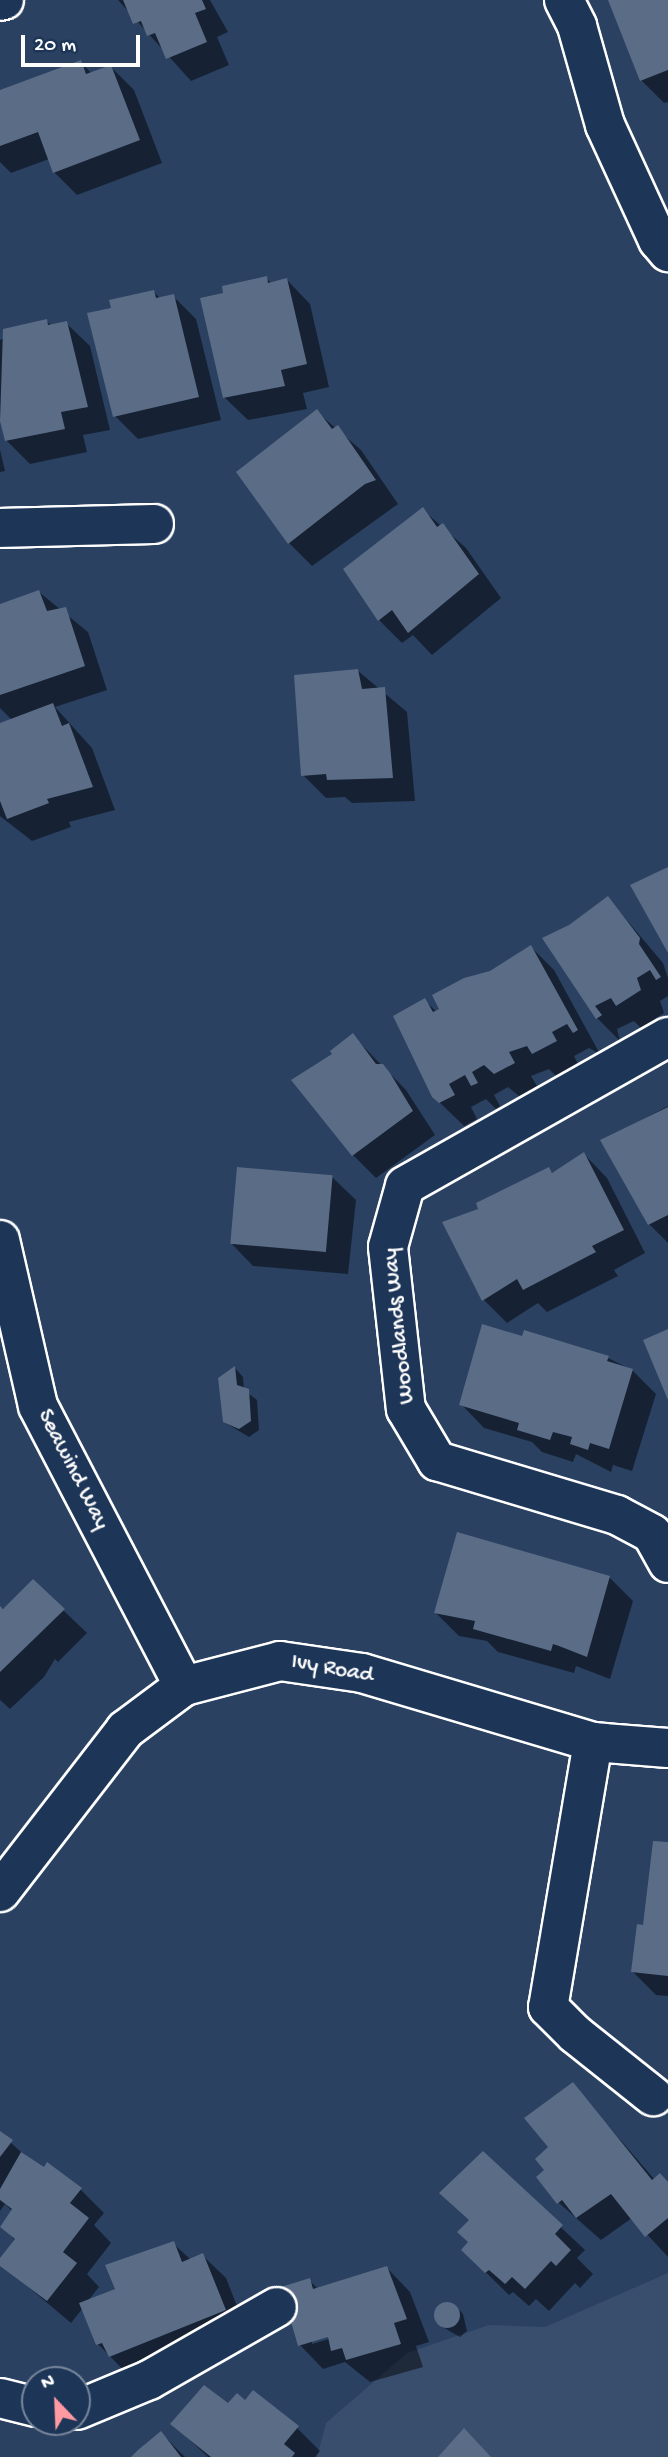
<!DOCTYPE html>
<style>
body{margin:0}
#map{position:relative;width:668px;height:2457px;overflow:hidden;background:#2a4161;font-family:"Gochi Hand",sans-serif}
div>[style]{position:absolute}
.built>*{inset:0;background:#394e6c}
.shadow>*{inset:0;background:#0007}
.building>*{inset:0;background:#5b6c86;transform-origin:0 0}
.round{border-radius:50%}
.roads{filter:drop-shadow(2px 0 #fff) drop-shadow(-2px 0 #fff) drop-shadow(0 2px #fff) drop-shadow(0 -2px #fff)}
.minor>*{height:38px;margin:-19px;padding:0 19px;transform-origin:19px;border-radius:19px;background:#1d3557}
span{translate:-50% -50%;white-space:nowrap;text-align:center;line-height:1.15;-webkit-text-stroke:6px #1d3557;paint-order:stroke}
.street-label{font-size:23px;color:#fff}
.north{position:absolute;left:21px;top:2366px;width:70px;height:70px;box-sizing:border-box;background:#1d3557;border:2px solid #77869a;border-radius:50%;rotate:337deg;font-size:19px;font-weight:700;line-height:28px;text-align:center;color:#fff}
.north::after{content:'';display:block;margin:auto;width:24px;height:32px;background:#ff9aa2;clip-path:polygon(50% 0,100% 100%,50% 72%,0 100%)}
.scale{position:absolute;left:21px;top:35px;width:119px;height:32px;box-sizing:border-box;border:4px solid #fff;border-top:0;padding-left:9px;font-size:21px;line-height:24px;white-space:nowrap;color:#fff;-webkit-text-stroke:5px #1d3557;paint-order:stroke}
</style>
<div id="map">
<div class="built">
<div style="clip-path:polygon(668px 2273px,668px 2457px,317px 2457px,326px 2423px,407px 2353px,489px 2325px,545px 2327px)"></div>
</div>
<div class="shadow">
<div style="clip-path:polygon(118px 0,210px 0,228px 32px,217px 37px,229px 65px,191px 81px)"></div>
<div style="clip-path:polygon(610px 0,668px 0,668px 102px,664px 103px,641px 80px)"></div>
<div style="clip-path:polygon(81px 62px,92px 74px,111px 67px,134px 90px,162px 163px,77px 195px,54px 172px,49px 159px,11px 173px,0 162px,0 92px)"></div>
<div style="clip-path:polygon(266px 278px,272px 284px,287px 280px,310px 304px,329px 387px,303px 393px,307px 409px,248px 420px,224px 397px,225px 294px)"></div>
<div style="clip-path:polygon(154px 292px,160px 298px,173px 296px,196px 319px,221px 420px,138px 439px,115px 416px)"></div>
<div style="clip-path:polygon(46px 321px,52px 326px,66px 323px,90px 346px,110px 430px,83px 435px,87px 452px,30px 464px,6px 440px,0 416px,0 340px)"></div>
<div style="clip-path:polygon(317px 412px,361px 450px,398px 504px,312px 566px,289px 543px)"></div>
<div style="clip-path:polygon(0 450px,5px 471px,0 472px)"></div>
<div style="clip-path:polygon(423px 510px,466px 548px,501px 598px,432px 655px,413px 635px,402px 643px,379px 620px)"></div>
<div style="clip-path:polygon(39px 592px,88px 632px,107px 690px,55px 707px,92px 748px,115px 810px,69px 822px,71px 827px,32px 841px,0 816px,0 726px,13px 721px,0 708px,0 604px)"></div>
<div style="clip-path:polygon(357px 670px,407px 712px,415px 801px,352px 803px,345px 797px,326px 798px,303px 775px)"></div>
<div style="clip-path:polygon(608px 898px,663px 963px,668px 978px,668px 996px,660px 1001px,664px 1013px,641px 1028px,634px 1021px,617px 1029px,620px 1041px,597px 1018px,570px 927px)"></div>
<div style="clip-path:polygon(531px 947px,554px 970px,600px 1054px,589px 1048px,574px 1056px,578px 1064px,556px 1076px,549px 1069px,531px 1076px,537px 1086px,519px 1096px,508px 1087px,494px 1095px,500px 1106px,496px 1109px,486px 1099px,471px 1107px,477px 1119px,464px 1126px,433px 1096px,425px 1001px,437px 1012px)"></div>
<div style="clip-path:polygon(353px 1036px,406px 1090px,435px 1135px,376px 1178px,353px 1155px,335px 1054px)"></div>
<div style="clip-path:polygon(668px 1106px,668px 1243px,649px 1224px,602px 1141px)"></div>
<div style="clip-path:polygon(584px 1154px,607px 1178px,645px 1253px,614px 1270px,618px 1276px,547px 1312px,538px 1303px,507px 1323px,484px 1300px,481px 1209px,548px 1169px,554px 1174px)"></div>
<div style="clip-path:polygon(332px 1177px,356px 1200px,348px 1274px,253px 1266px,230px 1242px)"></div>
<div style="clip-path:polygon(523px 1338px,608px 1358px,632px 1370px,656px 1394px,632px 1471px,613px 1465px,611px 1472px,576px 1454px,573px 1462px,542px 1452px,532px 1442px,484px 1428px,461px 1404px)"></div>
<div style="clip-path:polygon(235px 1368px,243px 1377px,244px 1390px,257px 1400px,259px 1430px,249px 1437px,224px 1422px)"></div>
<div style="clip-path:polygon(458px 1535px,610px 1578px,633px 1601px,610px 1679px,576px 1666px,574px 1673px,498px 1652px,487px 1641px,459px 1636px,436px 1613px)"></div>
<div style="clip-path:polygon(0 1608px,63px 1610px,87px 1633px,58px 1662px,55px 1659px,44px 1677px,10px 1709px,0 1700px)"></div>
<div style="clip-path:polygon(668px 1844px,668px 1996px,656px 1995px,633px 1972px)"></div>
<div style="clip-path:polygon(573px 2085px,655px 2180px,668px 2183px,668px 2257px,632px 2218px,601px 2240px,558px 2202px,547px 2171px,550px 2148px,526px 2118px)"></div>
<div style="clip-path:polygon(0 2133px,30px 2160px,44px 2169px,48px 2165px,81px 2190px,104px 2213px,94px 2225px,111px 2243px,87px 2274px,99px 2287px,87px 2302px,117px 2290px,174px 2244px,191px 2260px,202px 2255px,226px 2278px,248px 2334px,133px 2380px,98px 2344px,83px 2308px,71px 2323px,1px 2264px,16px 2241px,1px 2226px,13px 2212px,5px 2204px,0 2211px)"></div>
<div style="clip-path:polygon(483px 2154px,585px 2250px,577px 2258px,593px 2274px,580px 2288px,575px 2283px,549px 2311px,536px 2299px,529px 2306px,513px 2292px,509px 2295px,463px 2250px,470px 2242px)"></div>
<div style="clip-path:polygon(evenodd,387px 2268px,410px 2292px,429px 2342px,416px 2346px,423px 2367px,370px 2382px,345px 2362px,323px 2369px,300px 2345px,309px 2280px,318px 2289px,387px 2268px,335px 2333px,336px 2337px,312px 2344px,312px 2340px,335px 2333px)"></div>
<div style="clip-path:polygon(455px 2305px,463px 2314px,467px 2331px,460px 2337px,441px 2326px,438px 2309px)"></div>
<div style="clip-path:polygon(245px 2402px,297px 2428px,320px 2451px,315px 2457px,208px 2457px,173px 2424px)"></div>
<div style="clip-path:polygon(161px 2433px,185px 2457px,133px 2457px)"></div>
</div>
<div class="building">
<div style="clip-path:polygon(123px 0,202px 0,206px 9px,195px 13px,207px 42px,166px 59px,155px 33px,147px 36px,141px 21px,133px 24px)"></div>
<div style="clip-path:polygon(608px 0,668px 0,668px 70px,640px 81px)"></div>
<div style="clip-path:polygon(81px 60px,86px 74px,111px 65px,140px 140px,53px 173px,38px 132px,0 146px,0 90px)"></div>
<div style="clip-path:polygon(267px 276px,268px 283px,287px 278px,307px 364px,281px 370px,285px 386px,223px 398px,200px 298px,223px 293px,222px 286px)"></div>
<div style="clip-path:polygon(154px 290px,156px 298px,174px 294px,199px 397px,113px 417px,87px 313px,111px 308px,109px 300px)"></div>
<div style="clip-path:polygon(47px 319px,48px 325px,67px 321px,88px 407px,61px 412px,65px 429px,5px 441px,0 421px,3px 329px)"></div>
<div style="clip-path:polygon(317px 409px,332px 429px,338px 425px,376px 480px,365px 484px,288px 544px,236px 472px)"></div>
<div style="clip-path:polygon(423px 507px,437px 527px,443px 523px,479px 574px,408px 633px,392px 610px,378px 621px,343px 569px)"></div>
<div style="clip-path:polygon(39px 590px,47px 611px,66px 607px,85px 666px,0 695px,0 604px)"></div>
<div style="clip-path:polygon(358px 669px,362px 689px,385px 687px,393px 778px,327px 780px,326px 774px,301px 776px,294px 675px)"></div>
<div style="clip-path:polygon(53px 703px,62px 726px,69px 723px,93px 787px,47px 799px,49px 803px,7px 819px,0 801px,0 723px)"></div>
<div style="clip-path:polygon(668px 867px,668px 953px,630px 885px)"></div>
<div style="clip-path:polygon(608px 896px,640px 938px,639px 944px,661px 977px,656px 980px,650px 970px,637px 978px,641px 990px,616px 1006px,611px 998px,595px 1006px,602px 1015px,596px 1019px,542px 938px,569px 925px)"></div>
<div style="clip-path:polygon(531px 945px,578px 1030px,573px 1033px,567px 1024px,552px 1032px,557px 1041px,532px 1054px,527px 1046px,509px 1052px,515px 1063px,494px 1074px,484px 1065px,472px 1072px,478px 1083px,471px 1086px,465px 1075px,449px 1084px,455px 1095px,439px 1103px,432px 1097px,393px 1016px,425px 998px,433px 1012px,439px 1009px,432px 995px,464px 978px,490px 971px)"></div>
<div style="clip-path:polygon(353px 1033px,376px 1064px,383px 1064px,390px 1073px,413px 1111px,352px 1156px,291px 1080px,332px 1054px,330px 1051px)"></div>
<div style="clip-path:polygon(668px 1107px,668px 1215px,648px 1225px,600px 1140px)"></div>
<div style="clip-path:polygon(584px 1152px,624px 1230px,592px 1246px,596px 1252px,523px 1290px,517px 1279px,482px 1301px,442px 1222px,478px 1209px,476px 1203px,549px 1167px,552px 1173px)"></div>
<div style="left:237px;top:1167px;width:96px;height:77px;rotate:5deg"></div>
<div style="clip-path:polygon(482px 1324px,522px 1336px,524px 1330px,609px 1356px,607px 1361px,633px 1369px,609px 1449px,590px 1443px,588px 1450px,570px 1444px,572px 1437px,553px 1432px,550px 1440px,517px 1430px,519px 1423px,459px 1405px)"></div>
<div style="clip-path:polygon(668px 1329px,668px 1400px,643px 1340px)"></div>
<div style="clip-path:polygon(235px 1366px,237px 1385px,249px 1389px,251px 1421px,239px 1429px,223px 1422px,218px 1378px)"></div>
<div style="clip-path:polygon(457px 1532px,610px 1576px,587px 1657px,559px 1646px,553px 1644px,551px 1651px,473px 1629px,475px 1621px,434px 1613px)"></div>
<div style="clip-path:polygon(33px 1579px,65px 1609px,0 1672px,0 1606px,3px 1609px)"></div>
<div style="clip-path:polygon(653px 1841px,668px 1842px,668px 1976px,631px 1972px,637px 1924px,643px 1925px)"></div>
<div style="clip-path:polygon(573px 2082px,652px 2180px,660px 2173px,668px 2182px,668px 2218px,645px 2237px,611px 2194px,576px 2218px,562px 2200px,557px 2204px,536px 2177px,544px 2170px,535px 2159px,548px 2147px,524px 2118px)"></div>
<div style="clip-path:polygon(0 2131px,13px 2140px,0 2157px)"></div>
<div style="clip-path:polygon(483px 2151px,563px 2225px,555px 2234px,571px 2250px,556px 2266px,551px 2261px,525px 2289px,512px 2277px,505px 2284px,489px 2270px,485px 2273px,461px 2250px,468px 2242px,457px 2232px,469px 2220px,439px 2193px)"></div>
<div style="clip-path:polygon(21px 2152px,44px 2167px,47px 2162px,82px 2188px,70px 2203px,89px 2218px,63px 2252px,77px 2263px,47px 2301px,0 2266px,0 2258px,15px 2239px,0 2227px,12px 2209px,0 2200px,0 2189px)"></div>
<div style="clip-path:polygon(174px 2241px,182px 2262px,203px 2253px,226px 2310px,109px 2357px,102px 2343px,96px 2345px,79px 2303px,115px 2289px,105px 2265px)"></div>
<div style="clip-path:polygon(387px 2266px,407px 2319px,394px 2323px,401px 2344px,346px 2360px,342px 2348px,331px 2351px,328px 2337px,298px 2346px,281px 2287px,310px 2278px,313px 2289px)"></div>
<div class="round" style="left:434px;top:2302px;width:26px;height:26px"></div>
<div style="clip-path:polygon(204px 2385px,228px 2403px,237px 2393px,245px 2400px,253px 2390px,299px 2426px,284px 2444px,295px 2453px,292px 2457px,211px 2457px,170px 2424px)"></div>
<div style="clip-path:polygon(464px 2428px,491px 2457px,438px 2457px)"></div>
<div style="clip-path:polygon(161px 2431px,181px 2457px,131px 2457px,138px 2450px)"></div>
</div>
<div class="roads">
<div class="minor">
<div style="left:564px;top:0;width:29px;rotate:63deg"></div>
<div style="left:577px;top:26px;width:103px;rotate:74.2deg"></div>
<div style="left:605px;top:125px;width:127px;rotate:65.3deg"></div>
<div style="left:658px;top:240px;width:16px;rotate:50deg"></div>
<div style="left:0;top:1px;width:4px;rotate:-14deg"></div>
<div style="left:0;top:528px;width:154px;rotate:-1.5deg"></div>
<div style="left:668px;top:1037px;width:302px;rotate:150.5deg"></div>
<div style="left:405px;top:1186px;width:63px;rotate:105.6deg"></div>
<div style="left:388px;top:1247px;width:163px;rotate:83.7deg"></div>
<div style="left:406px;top:1409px;width:61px;rotate:59.2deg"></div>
<div style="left:437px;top:1461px;width:188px;rotate:16.7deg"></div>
<div style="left:617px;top:1515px;width:40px;rotate:28deg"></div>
<div style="left:652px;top:1534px;width:33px;rotate:61deg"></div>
<div style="left:0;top:1240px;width:170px;rotate:77.1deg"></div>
<div style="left:38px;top:1406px;width:316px;rotate:62.5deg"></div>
<div style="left:593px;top:1742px;width:269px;rotate:99.6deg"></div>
<div style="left:548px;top:2007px;width:38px;rotate:45deg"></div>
<div style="left:575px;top:2034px;width:100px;rotate:38.5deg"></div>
<div style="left:0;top:1892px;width:205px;rotate:-52.3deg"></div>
<div style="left:125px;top:1730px;width:74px;rotate:-36.7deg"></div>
<div style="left:184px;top:1686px;width:99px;rotate:-14.6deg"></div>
<div style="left:280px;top:1661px;width:83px;rotate:8.3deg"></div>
<div style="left:362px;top:1673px;width:241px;rotate:16.6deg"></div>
<div style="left:593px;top:1742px;width:75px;rotate:4.6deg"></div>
<div style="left:0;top:2398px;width:36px;rotate:14deg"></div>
<div style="left:77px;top:2410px;width:78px;rotate:-22.6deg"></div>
<div style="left:149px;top:2380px;width:147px;rotate:-29.7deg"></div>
</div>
</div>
<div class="street-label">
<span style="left:400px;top:1326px;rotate:-96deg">Woodlands Way</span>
<span style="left:72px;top:1470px;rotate:63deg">Seawind Way</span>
<span style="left:332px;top:1670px;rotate:10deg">Ivy Road</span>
</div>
<div class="north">N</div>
<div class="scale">20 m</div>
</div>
